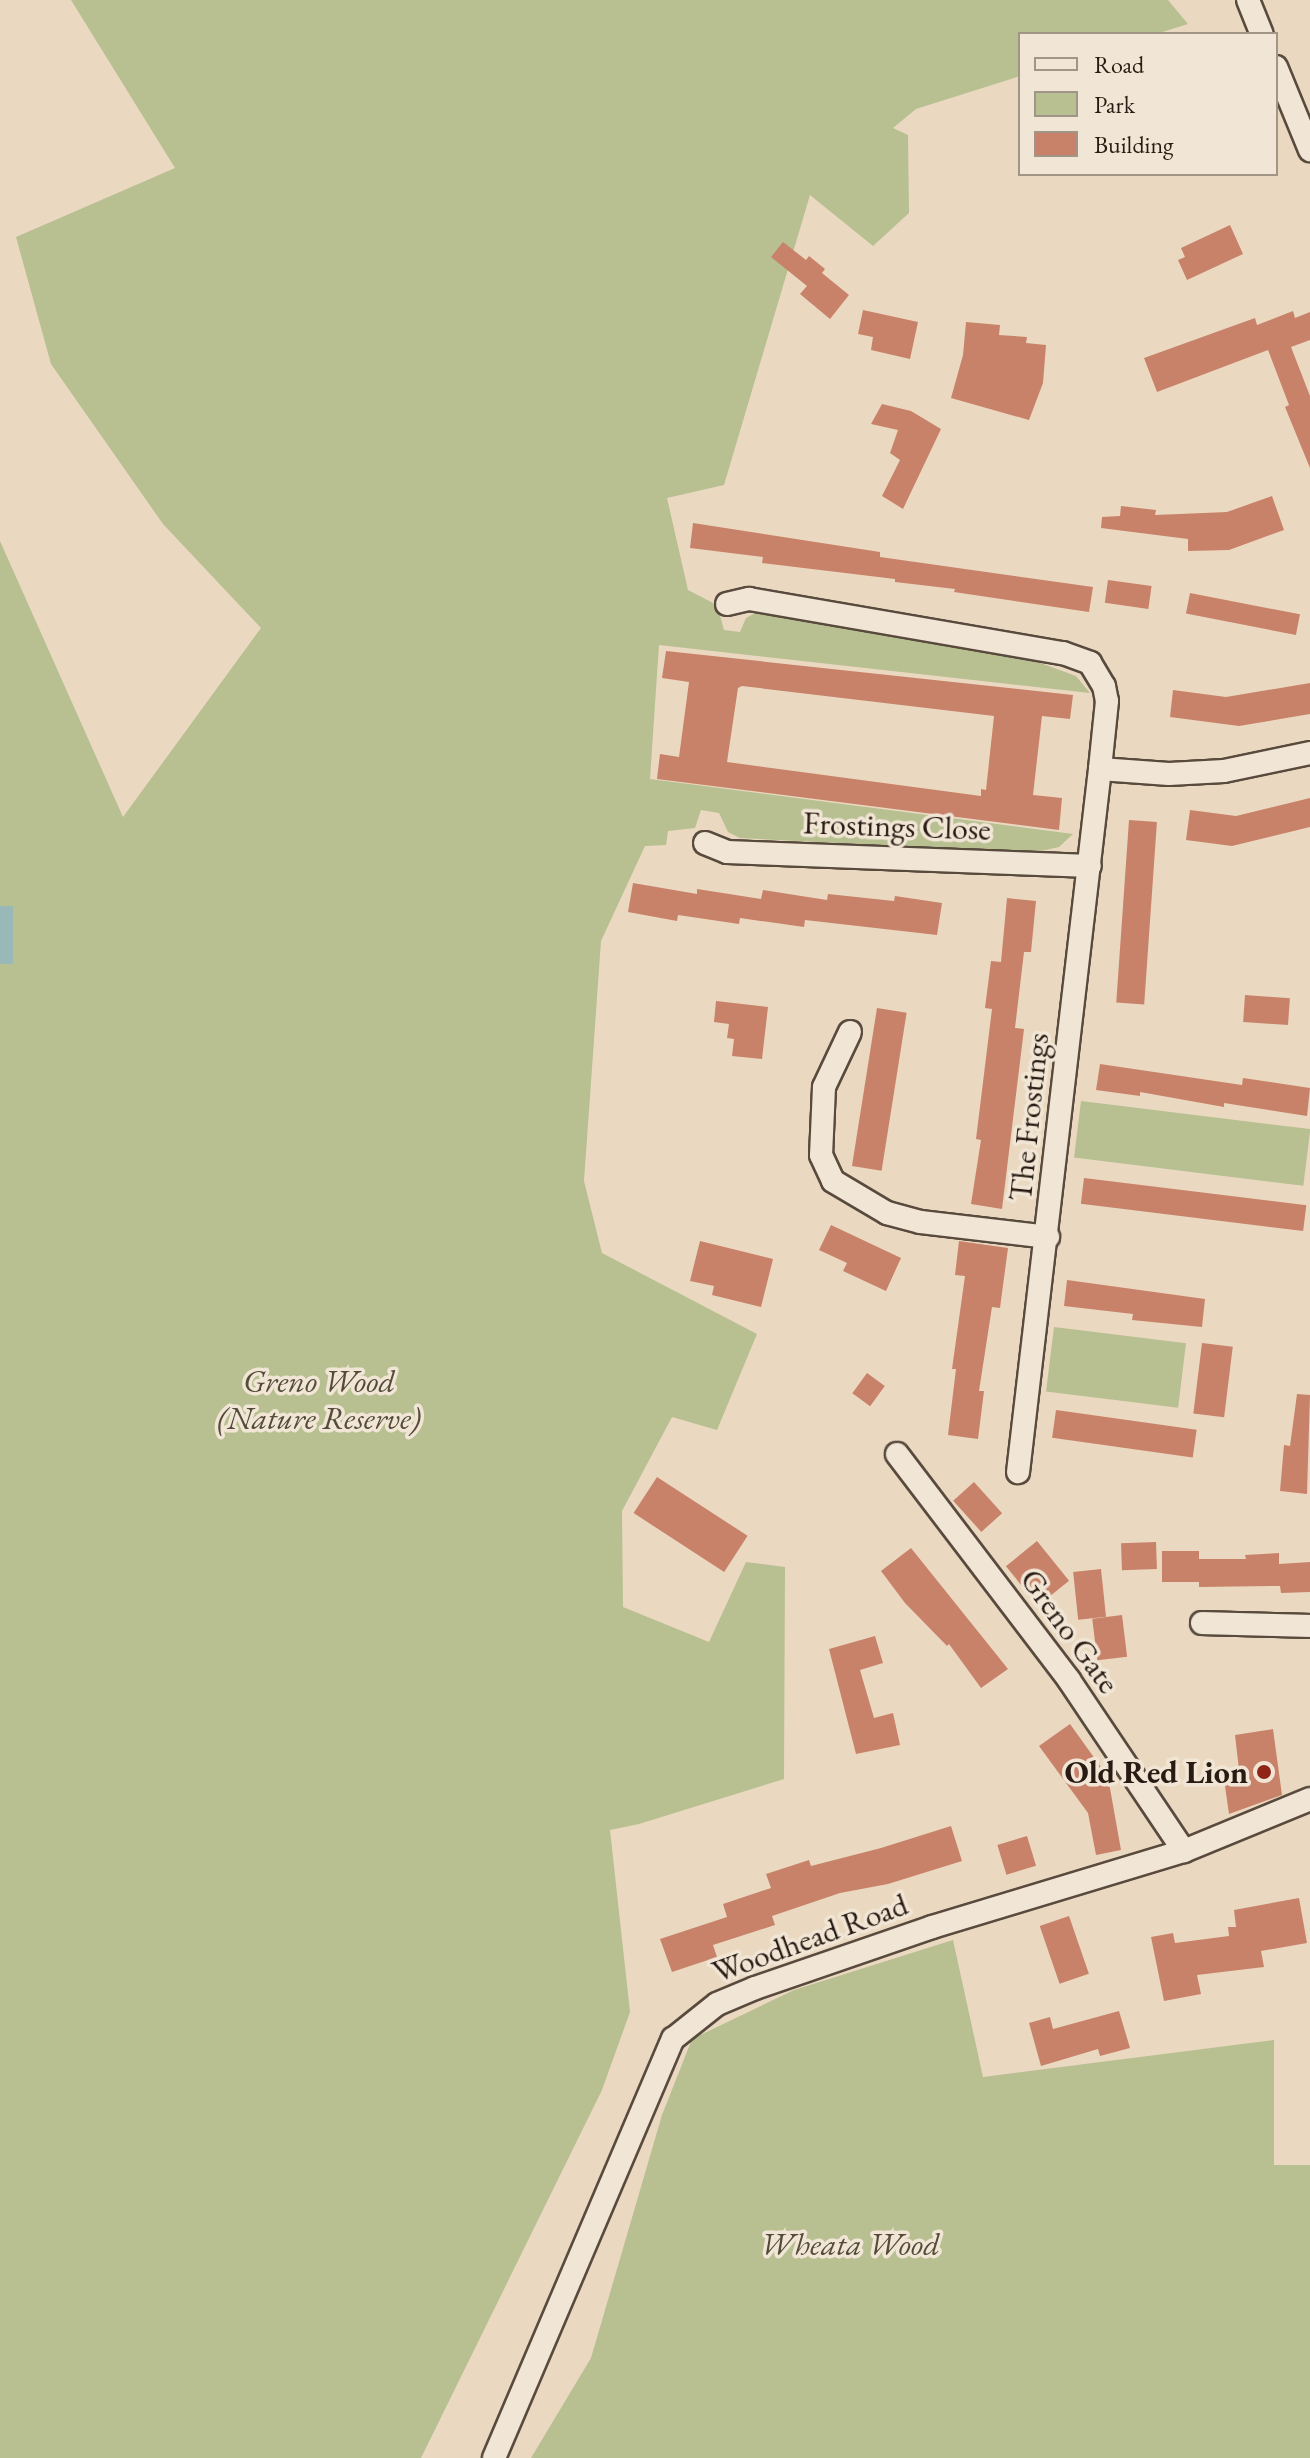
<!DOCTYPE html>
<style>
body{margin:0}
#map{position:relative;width:1310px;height:2458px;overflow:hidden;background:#ead9c0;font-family:"EB Garamond",serif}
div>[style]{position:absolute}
.green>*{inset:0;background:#b8bf91;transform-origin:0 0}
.water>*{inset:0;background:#99b9b8;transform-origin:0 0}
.building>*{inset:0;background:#c88269;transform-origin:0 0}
.roads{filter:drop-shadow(2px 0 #594a3e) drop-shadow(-2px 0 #594a3e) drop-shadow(0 2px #594a3e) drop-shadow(0 -2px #594a3e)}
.street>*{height:22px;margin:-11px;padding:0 11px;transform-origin:11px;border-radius:11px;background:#f1e6d6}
.dots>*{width:22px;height:22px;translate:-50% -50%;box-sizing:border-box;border:4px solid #f1e6d6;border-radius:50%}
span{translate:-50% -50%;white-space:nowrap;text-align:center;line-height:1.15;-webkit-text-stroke:7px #f1e6d6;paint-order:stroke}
.street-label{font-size:32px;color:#291b13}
.park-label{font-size:32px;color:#544c39;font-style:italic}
.poi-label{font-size:32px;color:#291b13;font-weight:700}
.right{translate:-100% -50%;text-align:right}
.legend{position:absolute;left:1018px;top:32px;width:260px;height:144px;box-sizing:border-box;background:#f1e6d6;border:2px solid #a19588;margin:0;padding:10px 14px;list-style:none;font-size:24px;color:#291b13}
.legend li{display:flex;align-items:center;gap:16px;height:40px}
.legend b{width:40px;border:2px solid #a19588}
</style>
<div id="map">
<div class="green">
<div style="clip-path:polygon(71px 0,1168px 0,1188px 24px,1156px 34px,1020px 34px,1020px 76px,916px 109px,893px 128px,908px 135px,909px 213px,873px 246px,810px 195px,724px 485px,667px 498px,688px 590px,717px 605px,724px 630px,740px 632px,746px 618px,755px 613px,885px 632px,1035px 661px,1076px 676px,1090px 693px,659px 645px,650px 779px,1073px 834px,1059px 847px,1032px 853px,740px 838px,728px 832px,719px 813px,701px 810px,695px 828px,668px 831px,666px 845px,645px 846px,601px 941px,584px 1181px,602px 1253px,757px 1334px,717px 1430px,672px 1417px,622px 1511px,623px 1607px,709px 1642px,746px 1562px,785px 1567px,784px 1779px,639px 1824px,610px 1830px,630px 2012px,602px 2090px,421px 2458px,0 2458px,0 541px,123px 817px,261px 628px,163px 524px,51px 364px,16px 237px,175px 168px)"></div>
<div style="left:1081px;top:1101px;width:231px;height:57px;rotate:7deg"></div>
<div style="left:1054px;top:1327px;width:133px;height:65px;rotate:7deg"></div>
<div style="clip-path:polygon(953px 1940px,983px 2077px,1274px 2040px,1274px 2165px,1310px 2165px,1310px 2458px,531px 2458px,591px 2358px,662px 2115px,692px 2039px,794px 1990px)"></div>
</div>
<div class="water">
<div style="left:13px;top:906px;width:58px;height:13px;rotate:90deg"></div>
</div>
<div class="building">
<div style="clip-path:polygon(1230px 225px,1243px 254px,1187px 280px,1178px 260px,1185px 257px,1181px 248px)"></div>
<div style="clip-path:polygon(783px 242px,806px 260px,809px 256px,825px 269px,822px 273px,849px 295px,830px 319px,800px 294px,807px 286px,771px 257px)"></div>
<div style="clip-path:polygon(863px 310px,918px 322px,910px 359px,871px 350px,873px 337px,858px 334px)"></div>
<div style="clip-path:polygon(1293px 311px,1295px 318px,1310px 312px,1310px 340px,1291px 347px,1310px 396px,1310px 468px,1285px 407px,1289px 405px,1268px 350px,1157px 392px,1144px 358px,1255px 318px,1257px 325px)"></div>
<div style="clip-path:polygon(966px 322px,1000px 325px,999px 335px,1027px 337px,1026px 343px,1046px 345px,1043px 383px,1029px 420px,951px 398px,963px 355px)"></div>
<div style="clip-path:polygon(882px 404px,911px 411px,941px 429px,903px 509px,882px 496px,900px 460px,890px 453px,898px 430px,871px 424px)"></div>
<div style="clip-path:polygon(1272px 496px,1284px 530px,1229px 550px,1188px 551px,1188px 539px,1101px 528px,1102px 517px,1120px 516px,1121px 506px,1156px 510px,1155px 515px,1227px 512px)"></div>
<div style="clip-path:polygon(693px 523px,880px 552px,880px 557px,1093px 587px,1089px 612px,954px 592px,955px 589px,895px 582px,895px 579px,762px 563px,763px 557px,690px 548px)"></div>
<div style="left:1108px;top:580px;width:44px;height:23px;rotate:8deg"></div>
<div style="left:1190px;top:593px;width:112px;height:21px;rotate:11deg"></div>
<div style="clip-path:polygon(evenodd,666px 651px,1073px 695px,1070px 719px,1042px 716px,1033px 795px,1062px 798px,1059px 830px,657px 779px,660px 754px,679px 757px,689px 682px,662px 678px,666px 651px,742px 686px,994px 716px,986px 790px,981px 789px,981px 796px,727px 762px,738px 688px,742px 686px)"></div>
<div style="clip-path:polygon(1310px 683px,1310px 714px,1239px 726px,1170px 717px,1173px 690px,1226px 697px)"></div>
<div style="clip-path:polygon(1310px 798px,1310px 827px,1232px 846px,1186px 840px,1190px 810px,1236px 816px)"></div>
<div style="left:1129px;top:820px;width:28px;height:183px;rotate:4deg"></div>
<div style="clip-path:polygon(633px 883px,697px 894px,697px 889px,761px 899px,763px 890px,827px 900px,828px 894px,894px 901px,895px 896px,942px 903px,937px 935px,805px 920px,804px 927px,740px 918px,739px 924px,678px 915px,677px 921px,628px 912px)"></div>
<div style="clip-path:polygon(1007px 898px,1036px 901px,1031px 952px,1024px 952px,1015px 1028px,1024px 1029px,1002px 1209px,971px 1204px,981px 1140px,976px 1139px,992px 1009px,985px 1008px,991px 961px,1001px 962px)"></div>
<div style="left:1245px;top:995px;width:45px;height:27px;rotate:4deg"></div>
<div style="clip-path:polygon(716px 1001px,768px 1007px,762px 1059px,732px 1056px,734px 1039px,727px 1038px,729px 1024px,714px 1022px)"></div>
<div style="left:877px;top:1008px;width:30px;height:160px;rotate:9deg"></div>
<div style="clip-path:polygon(1100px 1064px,1242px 1085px,1243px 1078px,1310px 1088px,1307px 1116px,1224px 1103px,1224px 1107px,1140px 1092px,1140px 1096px,1096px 1090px)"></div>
<div style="left:1084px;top:1178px;width:224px;height:26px;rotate:7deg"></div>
<div style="clip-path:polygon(831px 1225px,901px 1258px,886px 1291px,843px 1271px,847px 1263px,819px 1250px)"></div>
<div style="clip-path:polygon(700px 1241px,773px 1259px,761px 1307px,712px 1295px,714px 1286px,690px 1281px)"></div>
<div style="clip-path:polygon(959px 1241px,1008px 1248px,1000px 1308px,992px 1307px,979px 1391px,984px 1391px,978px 1439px,948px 1435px,956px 1369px,952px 1369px,965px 1276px,955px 1275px)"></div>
<div style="clip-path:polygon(1067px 1280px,1205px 1299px,1202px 1327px,1132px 1320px,1133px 1314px,1064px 1306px)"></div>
<div style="left:1202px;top:1343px;width:31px;height:71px;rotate:7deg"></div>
<div style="left:867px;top:1373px;width:22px;height:25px;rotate:36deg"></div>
<div style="clip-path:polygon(1297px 1394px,1310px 1395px,1307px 1494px,1280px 1491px,1284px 1445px,1290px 1446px)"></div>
<div style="left:1056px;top:1410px;width:142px;height:28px;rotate:8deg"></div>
<div style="left:657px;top:1477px;width:108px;height:43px;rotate:33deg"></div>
<div style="left:974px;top:1482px;width:42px;height:28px;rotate:48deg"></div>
<div style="left:1037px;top:1541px;width:51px;height:40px;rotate:51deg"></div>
<div style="left:1156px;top:1542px;width:27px;height:35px;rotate:88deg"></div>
<div style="clip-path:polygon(911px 1548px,1008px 1669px,981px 1688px,949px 1644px,947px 1646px,905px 1603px,881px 1571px)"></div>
<div style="clip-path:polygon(1162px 1551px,1199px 1551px,1199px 1559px,1246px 1559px,1245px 1555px,1279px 1553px,1279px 1564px,1310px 1562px,1310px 1592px,1281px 1593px,1280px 1586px,1199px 1587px,1199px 1582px,1162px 1582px)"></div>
<div style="left:1101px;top:1569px;width:48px;height:28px;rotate:84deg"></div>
<div style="left:1122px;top:1615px;width:42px;height:30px;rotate:83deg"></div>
<div style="clip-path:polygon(875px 1636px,883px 1663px,860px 1670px,874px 1718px,893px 1713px,900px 1745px,856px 1754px,829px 1649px)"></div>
<div style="clip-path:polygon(1070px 1724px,1108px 1777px,1121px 1850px,1096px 1855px,1088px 1813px,1039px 1746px)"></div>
<div style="clip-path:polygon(1273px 1729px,1282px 1795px,1229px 1814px,1223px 1772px,1239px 1770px,1235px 1735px)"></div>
<div style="clip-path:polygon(951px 1826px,962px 1861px,888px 1884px,840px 1893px,772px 1916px,775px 1925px,713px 1945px,717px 1957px,672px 1972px,660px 1939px,727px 1917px,723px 1904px,771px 1888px,766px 1874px,809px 1860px,811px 1866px,881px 1848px)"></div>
<div style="left:1027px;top:1836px;width:31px;height:31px;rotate:73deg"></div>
<div style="clip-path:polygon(1299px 1898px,1307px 1943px,1261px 1951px,1264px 1967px,1197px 1975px,1201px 1994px,1164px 2001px,1151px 1937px,1173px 1933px,1175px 1943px,1229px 1936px,1228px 1927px,1236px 1927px,1234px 1910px)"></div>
<div style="left:1069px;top:1916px;width:61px;height:31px;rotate:71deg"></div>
<div style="clip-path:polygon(1119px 2011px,1130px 2048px,1100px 2056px,1098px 2049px,1041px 2066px,1029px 2023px,1050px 2017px,1053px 2029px)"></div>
</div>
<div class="roads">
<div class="street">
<div style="left:1248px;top:0;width:37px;rotate:68deg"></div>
<div style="left:1276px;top:67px;width:90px;rotate:67.7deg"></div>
<div style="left:727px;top:604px;width:23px;rotate:-13deg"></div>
<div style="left:749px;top:599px;width:319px;rotate:9.8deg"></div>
<div style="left:1063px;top:653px;width:29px;rotate:20deg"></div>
<div style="left:1090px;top:663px;width:27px;rotate:59deg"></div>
<div style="left:1104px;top:686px;width:15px;rotate:79deg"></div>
<div style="left:1107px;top:701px;width:68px;rotate:95.9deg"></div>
<div style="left:1100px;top:769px;width:708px;rotate:96.65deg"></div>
<div style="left:1100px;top:769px;width:69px;rotate:4.1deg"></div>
<div style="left:1169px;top:774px;width:55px;rotate:-3.1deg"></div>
<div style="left:1224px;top:771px;width:88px;rotate:-11.8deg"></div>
<div style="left:705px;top:843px;width:24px;rotate:22deg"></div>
<div style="left:727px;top:852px;width:363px;rotate:2.2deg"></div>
<div style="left:850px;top:1032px;width:61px;rotate:115.3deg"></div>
<div style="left:824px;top:1087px;width:68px;rotate:92.5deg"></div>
<div style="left:821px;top:1155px;width:29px;rotate:65deg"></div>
<div style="left:833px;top:1181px;width:63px;rotate:30.7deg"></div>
<div style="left:887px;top:1213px;width:35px;rotate:15deg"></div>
<div style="left:921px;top:1222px;width:128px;rotate:6.7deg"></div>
<div style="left:897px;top:1454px;width:284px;rotate:52.7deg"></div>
<div style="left:1069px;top:1680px;width:206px;rotate:56.1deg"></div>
<div style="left:1202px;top:1623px;width:108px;rotate:1.6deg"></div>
<div style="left:494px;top:2458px;width:456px;rotate:-66.9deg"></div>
<div style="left:673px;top:2039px;width:56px;rotate:-38.5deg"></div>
<div style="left:717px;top:2004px;width:41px;rotate:-22.8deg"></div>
<div style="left:755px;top:1988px;width:187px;rotate:-19deg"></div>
<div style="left:932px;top:1927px;width:263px;rotate:-16.8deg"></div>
<div style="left:1184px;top:1851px;width:136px;rotate:-22.4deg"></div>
</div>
</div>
<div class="dots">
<div style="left:1264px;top:1772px;background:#8f2418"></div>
</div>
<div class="street-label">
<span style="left:897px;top:826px;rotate:2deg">Frostings Close</span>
<span style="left:1029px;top:1117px;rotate:-84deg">The Frostings</span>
<span style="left:1070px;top:1631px;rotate:54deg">Greno Gate</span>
<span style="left:810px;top:1938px;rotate:-20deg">Woodhead Road</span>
</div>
<div class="park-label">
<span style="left:319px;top:1400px">Greno Wood<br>(Nature Reserve)</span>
<span style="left:850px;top:2244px">Wheata Wood</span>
</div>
<div class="poi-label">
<span class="right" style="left:1248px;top:1772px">Old Red Lion</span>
</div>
<ul class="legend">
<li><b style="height:10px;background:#f1e6d6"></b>Road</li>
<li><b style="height:22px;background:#b8bf91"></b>Park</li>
<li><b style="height:22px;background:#c88269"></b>Building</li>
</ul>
</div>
